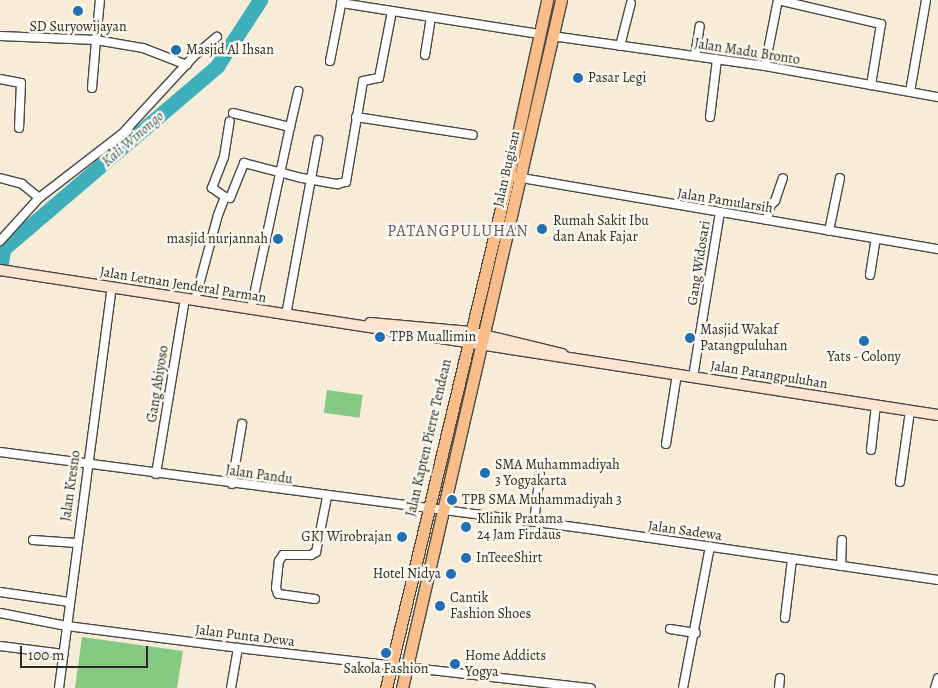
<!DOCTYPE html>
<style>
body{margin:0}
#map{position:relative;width:938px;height:688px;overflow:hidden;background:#f6ecd7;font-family:Alegreya,serif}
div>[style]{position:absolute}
.green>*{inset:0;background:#85c982;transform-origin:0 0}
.river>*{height:15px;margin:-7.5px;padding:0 7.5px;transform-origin:7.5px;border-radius:7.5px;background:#40afbc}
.roads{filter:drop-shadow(1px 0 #494845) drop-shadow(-1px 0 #494845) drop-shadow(0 1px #494845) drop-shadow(0 -1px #494845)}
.street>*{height:8px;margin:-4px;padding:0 4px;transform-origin:4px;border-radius:4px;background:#fff}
.secondary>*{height:10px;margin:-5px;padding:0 5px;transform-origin:5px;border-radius:5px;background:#fce5d0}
.primary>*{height:11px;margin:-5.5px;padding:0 5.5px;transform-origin:5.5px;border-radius:5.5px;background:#f8bd89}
.dots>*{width:14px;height:14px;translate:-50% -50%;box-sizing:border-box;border:2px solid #fbf7ec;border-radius:50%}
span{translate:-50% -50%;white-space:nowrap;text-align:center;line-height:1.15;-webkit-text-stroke:5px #fbf7ec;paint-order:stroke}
.poi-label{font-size:14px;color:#2b2b2b}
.left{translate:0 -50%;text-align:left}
.right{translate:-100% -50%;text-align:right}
.street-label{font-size:14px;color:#2b2b2b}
.water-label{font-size:15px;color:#336065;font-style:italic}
.quarter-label{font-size:16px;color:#5b576f;letter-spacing:1px}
.scale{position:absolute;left:20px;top:646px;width:128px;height:22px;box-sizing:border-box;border:2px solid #2b2b2b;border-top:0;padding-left:6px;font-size:15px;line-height:18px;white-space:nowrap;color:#2b2b2b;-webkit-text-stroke:4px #fbf7ec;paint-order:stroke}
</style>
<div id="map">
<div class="green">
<div style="left:327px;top:390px;width:36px;height:23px;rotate:8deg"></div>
<div style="clip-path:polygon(82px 637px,183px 651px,177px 688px,75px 688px)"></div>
</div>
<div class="river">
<div style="left:0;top:269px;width:20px;rotate:-81deg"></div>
<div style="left:3px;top:249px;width:282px;rotate:-40.5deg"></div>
<div style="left:217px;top:66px;width:79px;rotate:-56.9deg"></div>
</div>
<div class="roads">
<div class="street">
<div style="left:341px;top:3px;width:200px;rotate:8.9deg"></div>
<div style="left:0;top:36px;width:96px;rotate:2.4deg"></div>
<div style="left:96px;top:40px;width:40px;rotate:-84.3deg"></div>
<div style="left:552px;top:36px;width:215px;rotate:8deg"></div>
<div style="left:765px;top:66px;width:176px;rotate:10.2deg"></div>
<div style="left:620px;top:46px;width:44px;rotate:-75.7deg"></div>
<div style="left:425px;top:55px;width:38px;rotate:-81deg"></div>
<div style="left:695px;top:56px;width:30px;rotate:-81deg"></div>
<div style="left:330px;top:61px;width:62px;rotate:-78.9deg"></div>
<div style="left:765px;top:66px;width:67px;rotate:-78.9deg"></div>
<div style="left:778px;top:0;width:106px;rotate:13.1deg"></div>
<div style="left:881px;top:24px;width:62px;rotate:99.3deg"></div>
<div style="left:0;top:79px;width:21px;rotate:11deg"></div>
<div style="left:21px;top:83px;width:45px;rotate:92.5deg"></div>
<div style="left:92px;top:88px;width:48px;rotate:-85.2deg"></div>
<div style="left:96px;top:40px;width:48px;rotate:9.7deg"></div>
<div style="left:143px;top:48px;width:47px;rotate:21.1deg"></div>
<div style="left:910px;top:92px;width:93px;rotate:-80.1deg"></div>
<div style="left:233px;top:113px;width:59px;rotate:13.8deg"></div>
<div style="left:290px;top:127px;width:186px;rotate:102.1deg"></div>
<div style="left:356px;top:117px;width:118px;rotate:8.7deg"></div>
<div style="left:710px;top:117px;width:58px;rotate:-83.1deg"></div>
<div style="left:290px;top:127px;width:37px;rotate:-77deg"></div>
<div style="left:516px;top:177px;width:428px;rotate:9.7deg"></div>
<div style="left:0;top:178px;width:23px;rotate:15deg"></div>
<div style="left:22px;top:184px;width:22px;rotate:39deg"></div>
<div style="left:39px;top:198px;width:58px;rotate:132.2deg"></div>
<div style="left:225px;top:197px;width:16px;rotate:-145deg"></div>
<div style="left:212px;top:188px;width:33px;rotate:-69deg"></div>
<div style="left:224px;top:157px;width:36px;rotate:-81deg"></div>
<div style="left:39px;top:198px;width:106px;rotate:-37.7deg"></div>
<div style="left:123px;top:133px;width:105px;rotate:-47.3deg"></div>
<div style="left:194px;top:56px;width:30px;rotate:-40deg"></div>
<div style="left:767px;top:220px;width:14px;rotate:-78deg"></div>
<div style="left:770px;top:206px;width:7px;rotate:-45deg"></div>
<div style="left:775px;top:201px;width:24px;rotate:-71deg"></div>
<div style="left:829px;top:231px;width:54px;rotate:-78.3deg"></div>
<div style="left:870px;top:275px;width:36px;rotate:-81deg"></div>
<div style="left:195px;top:300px;width:88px;rotate:-74.9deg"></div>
<div style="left:218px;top:215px;width:19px;rotate:-69deg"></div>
<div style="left:225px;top:197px;width:5px;rotate:11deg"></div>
<div style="left:230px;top:198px;width:38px;rotate:-68deg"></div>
<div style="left:244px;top:163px;width:60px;rotate:14.5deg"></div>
<div style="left:302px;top:178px;width:36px;rotate:10deg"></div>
<div style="left:337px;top:184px;width:9px;rotate:-13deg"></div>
<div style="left:346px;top:182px;width:102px;rotate:-80.4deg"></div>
<div style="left:363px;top:81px;width:16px;rotate:-11deg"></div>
<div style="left:379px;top:78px;width:68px;rotate:-79deg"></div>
<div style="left:286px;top:315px;width:178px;rotate:-79.6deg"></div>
<div style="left:693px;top:377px;width:166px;rotate:-80.7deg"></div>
<div style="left:666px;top:444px;width:71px;rotate:-81.1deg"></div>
<div style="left:871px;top:450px;width:45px;rotate:-83.7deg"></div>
<div style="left:0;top:452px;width:594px;rotate:7.45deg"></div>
<div style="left:589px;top:529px;width:353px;rotate:8.3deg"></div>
<div style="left:156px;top:474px;width:177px;rotate:-80.6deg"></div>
<div style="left:900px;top:482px;width:72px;rotate:-82deg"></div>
<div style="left:232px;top:484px;width:61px;rotate:-80.5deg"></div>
<div style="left:534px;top:522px;width:48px;rotate:-82.9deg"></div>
<div style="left:33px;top:540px;width:43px;rotate:4deg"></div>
<div style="left:841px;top:566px;width:26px;rotate:-88deg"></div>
<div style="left:0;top:592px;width:70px;rotate:8.2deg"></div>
<div style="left:315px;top:599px;width:37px;rotate:-172deg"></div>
<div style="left:278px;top:594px;width:6px;rotate:-108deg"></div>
<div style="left:276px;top:588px;width:27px;rotate:-84deg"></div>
<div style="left:279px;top:561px;width:7px;rotate:-56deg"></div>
<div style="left:283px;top:555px;width:28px"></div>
<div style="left:311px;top:555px;width:6px;rotate:-31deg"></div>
<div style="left:316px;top:552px;width:56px;rotate:-78.7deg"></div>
<div style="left:0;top:613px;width:68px;rotate:11deg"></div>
<div style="left:67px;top:626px;width:172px;rotate:7.3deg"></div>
<div style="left:238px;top:648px;width:355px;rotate:6.5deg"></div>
<div style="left:785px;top:618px;width:59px;rotate:-83.2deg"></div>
<div style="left:670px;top:629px;width:26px;rotate:9deg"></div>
<div style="left:0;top:646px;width:64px;rotate:7.2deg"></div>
<div style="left:59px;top:688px;width:403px;rotate:-82.5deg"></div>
<div style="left:231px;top:688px;width:41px;rotate:-80.1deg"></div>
<div style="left:683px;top:688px;width:144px;rotate:-79.2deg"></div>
<div style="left:779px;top:688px;width:10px;rotate:-84deg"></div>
<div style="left:935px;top:688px;width:10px;rotate:-73deg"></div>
</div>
<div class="secondary">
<div style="left:0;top:270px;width:949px;rotate:8.79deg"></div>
<div style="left:370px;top:323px;width:101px;rotate:5.1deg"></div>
<div style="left:471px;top:332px;width:94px;rotate:13.6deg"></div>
</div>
<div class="primary">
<div style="left:386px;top:688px;width:528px;rotate:-76.52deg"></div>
<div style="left:509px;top:175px;width:179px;rotate:-77.7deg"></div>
<div style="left:402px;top:688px;width:706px;rotate:-76.99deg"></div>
</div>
</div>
<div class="dots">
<div style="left:78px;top:11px;background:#1f6fb2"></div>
<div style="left:176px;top:50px;background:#1f6fb2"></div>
<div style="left:578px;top:78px;background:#1f6fb2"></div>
<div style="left:542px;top:229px;background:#1f6fb2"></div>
<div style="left:278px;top:239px;background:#1f6fb2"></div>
<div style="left:380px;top:337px;background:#1f6fb2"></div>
<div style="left:690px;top:338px;background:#1f6fb2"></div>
<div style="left:864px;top:341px;background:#1f6fb2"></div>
<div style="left:485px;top:473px;background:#1f6fb2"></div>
<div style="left:452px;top:500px;background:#1f6fb2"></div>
<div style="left:466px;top:527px;background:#1f6fb2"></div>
<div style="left:402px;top:537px;background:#1f6fb2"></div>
<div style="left:466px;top:558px;background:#1f6fb2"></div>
<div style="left:451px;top:574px;background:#1f6fb2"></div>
<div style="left:440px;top:606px;background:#1f6fb2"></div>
<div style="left:386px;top:653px;background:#1f6fb2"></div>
<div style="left:455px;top:664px;background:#1f6fb2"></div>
</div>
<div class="poi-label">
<span style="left:78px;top:27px">SD Suryowijayan</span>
<span class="left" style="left:186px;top:50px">Masjid Al Ihsan</span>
<span class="left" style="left:588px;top:78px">Pasar Legi</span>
<span class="left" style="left:553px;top:229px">Rumah Sakit Ibu<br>dan Anak Fajar</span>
<span class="right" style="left:268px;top:239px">masjid nurjannah</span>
<span class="left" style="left:700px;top:338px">Masjid Wakaf<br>Patangpuluhan</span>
<span class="left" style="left:390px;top:337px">TPB Muallimin</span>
<span style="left:864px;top:357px">Yats - Colony</span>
<span class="left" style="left:495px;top:473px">SMA Muhammadiyah<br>3 Yogyakarta</span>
<span class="left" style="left:462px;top:500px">TPB SMA Muhammadiyah 3</span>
<span class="left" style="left:477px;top:527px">Klinik Pratama<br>24 Jam Firdaus</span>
<span class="right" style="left:392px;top:537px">GKJ Wirobrajan</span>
<span class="left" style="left:476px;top:558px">InTeeeShirt</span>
<span class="right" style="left:441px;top:574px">Hotel Nidya</span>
<span class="left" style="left:450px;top:606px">Cantik<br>Fashion Shoes</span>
<span class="left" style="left:465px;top:664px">Home Addicts<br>Yogya</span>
<span style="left:386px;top:669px">Sakola Fashion</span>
</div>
<div class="street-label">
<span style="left:747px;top:52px;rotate:9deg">Jalan Madu Bronto</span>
<span style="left:507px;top:169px;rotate:-77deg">Jalan Bugisan</span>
<span style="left:725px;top:201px;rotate:9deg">Jalan Pamularsih</span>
<span style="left:699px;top:263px;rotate:-81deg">Gang Widosari</span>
<span style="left:183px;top:285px;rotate:9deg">Jalan Letnan Jenderal Parman</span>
<span style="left:769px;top:375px;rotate:9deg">Jalan Patangpuluhan</span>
<span style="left:158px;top:384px;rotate:-81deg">Gang Abiyoso</span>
<span style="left:429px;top:438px;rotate:-77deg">Jalan Kapten Pierre Tendean</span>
<span style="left:259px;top:475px;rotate:8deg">Jalan Pandu</span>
<span style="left:71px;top:486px;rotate:-82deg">Jalan Kresno</span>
<span style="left:685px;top:531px;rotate:8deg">Jalan Sadewa</span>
<span style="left:245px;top:636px;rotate:7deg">Jalan Punta Dewa</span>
</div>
<div class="water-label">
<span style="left:133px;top:139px;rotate:-41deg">Kali Winongo</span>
</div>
<div class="quarter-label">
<span style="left:458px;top:231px">PATANGPULUHAN</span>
</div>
<div class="scale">100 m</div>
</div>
